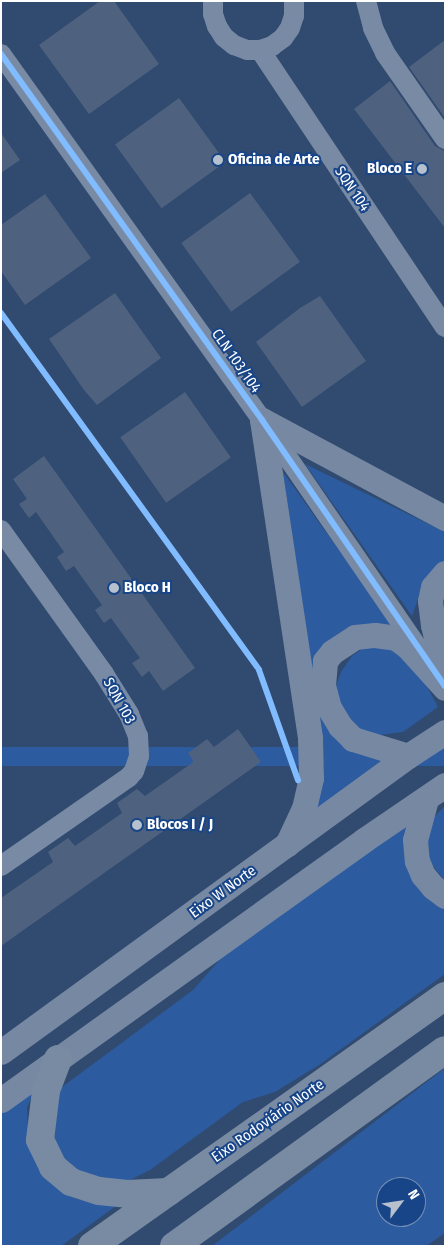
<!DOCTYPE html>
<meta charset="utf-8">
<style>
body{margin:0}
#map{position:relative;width:446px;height:1247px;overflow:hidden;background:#314a6f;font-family:"Fira Sans Condensed",sans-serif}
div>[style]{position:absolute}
.green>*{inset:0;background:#2c5b9f;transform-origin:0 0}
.building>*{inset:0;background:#4e6280;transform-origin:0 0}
.minor>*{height:20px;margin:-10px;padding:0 10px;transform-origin:10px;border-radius:10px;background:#788aa4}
.major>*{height:25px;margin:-12.5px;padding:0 12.5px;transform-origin:12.5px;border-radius:12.5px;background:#7788a2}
.highway>*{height:28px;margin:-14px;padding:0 14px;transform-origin:14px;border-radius:14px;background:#798ba3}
.cycleway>*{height:6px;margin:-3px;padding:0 3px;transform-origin:3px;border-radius:3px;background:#80bcff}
.dots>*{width:14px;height:14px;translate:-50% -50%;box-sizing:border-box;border:2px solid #184588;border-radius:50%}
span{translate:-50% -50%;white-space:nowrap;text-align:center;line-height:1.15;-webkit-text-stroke:4px #184588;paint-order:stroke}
.poi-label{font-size:15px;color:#fff;font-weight:700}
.left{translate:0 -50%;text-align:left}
.right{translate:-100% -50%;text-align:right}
.street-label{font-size:15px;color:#fff}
.frame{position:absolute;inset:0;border:2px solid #fff;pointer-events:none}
.north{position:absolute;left:376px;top:1177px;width:50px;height:50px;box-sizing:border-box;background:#184588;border:1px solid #748fb8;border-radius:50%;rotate:59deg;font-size:14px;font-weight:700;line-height:20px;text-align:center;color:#fff}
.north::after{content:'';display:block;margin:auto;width:18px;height:22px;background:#b7c0cd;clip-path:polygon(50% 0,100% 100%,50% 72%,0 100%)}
</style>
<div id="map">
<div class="green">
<div style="clip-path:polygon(305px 464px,445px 532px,445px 564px,420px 593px,412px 616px)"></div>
<div style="clip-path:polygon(283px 472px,401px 637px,338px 641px,327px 725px,335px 738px,348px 750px,375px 755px,393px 755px,310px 816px,322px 784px,325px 757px)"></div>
<div style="clip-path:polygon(371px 643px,399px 649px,423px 679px,438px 707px,403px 732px,373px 736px,356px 730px,334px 692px,341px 672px,352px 656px)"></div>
<div style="left:445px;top:747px;width:19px;height:546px;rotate:90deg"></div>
<div style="clip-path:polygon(445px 806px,445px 881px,429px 861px,427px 832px,431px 820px)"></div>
<div style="clip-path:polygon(414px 818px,445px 900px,445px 974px,319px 1065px,275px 1092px,243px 1102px,150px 1170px,126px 1182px,75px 1172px,56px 1150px,50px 1119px,62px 1087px,193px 990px,231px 947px)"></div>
<div style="clip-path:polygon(evenodd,445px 1068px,445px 1233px,426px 1246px,212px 1246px,445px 1068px,386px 1187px,416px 1187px,416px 1217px,386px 1217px,386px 1187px)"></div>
<div style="clip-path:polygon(36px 1086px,27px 1108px,28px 1132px,66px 1192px,77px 1199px,116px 1206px,61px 1246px,1px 1246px,1px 1113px)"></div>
</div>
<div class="building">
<div style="clip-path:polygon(100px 1px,114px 1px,159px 64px,89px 114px,39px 45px)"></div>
<div style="clip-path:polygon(445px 40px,445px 118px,409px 67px)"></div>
<div style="clip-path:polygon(390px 81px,435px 146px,445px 151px,445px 228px,354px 109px)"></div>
<div style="left:179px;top:98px;width:79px;height:79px;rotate:54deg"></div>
<div style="clip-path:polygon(1px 133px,20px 160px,1px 173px)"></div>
<div style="left:250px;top:193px;width:85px;height:85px;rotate:54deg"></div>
<div style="clip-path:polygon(45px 194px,91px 258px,25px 305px,1px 271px,1px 225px)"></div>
<div style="clip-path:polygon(115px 293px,161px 358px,97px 405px,84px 390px,49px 339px)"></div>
<div style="clip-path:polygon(320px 296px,366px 361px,302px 407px,256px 342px,300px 308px)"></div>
<div style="left:185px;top:392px;width:80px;height:79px;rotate:55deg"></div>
<div style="clip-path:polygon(44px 456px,195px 668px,163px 691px,149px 671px,142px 677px,132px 663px,140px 658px,111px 618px,104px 623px,95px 610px,102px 605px,74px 566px,66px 571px,57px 557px,64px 552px,36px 512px,29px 518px,19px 504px,27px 499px,13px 479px)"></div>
<div style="clip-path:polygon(238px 729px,261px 762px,1px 946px,1px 898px,53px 862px,48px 852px,68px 838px,75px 846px,122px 813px,117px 803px,137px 789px,145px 796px,192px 763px,193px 760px,188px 753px,207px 739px,214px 747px)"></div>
</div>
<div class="minor">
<div style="left:213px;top:1px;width:13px;rotate:90deg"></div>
<div style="left:213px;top:14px;width:13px;rotate:72deg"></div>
<div style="left:217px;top:26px;width:13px;rotate:58deg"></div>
<div style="left:224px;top:37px;width:13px;rotate:39deg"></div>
<div style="left:234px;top:45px;width:14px;rotate:21deg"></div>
<div style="left:247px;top:50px;width:13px"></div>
<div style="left:260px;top:50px;width:13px;rotate:-18deg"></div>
<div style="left:272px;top:46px;width:14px;rotate:-36deg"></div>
<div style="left:283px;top:38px;width:12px;rotate:-55deg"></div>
<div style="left:290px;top:28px;width:13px;rotate:-72deg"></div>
<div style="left:294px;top:16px;width:15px;rotate:-90deg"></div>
<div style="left:366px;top:1px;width:28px;rotate:75deg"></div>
<div style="left:373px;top:28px;width:28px;rotate:64deg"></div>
<div style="left:385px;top:53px;width:105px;rotate:55.1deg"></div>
<div style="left:260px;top:50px;width:333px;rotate:56.3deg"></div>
<div style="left:1px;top:54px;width:450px;rotate:54.5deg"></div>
<div style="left:262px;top:420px;width:281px;rotate:55.6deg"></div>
<div style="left:1px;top:530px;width:177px;rotate:54.4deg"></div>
<div style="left:104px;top:674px;width:47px;rotate:58deg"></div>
<div style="left:129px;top:714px;width:24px;rotate:68deg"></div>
<div style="left:138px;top:736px;width:20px;rotate:87deg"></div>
<div style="left:139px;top:756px;width:16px;rotate:108deg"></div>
<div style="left:134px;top:771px;width:8px;rotate:130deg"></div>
<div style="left:129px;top:777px;width:156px;rotate:145.2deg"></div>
</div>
<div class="major">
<div style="left:262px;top:420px;width:322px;rotate:81.4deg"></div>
<div style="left:310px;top:738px;width:40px;rotate:88.6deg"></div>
<div style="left:311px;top:778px;width:31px;rotate:103deg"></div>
<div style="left:304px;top:808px;width:40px;rotate:115deg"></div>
<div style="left:262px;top:420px;width:208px;rotate:28.2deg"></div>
<div style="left:445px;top:573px;width:18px;rotate:131deg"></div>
<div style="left:433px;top:587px;width:14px;rotate:102deg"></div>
<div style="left:430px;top:601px;width:24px;rotate:83deg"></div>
<div style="left:433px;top:625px;width:50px;rotate:76.2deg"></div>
<div style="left:408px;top:756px;width:58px;rotate:-162.8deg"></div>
<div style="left:353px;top:739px;width:18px;rotate:-135deg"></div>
<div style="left:340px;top:726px;width:21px;rotate:-121deg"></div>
<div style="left:329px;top:708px;width:24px;rotate:-105deg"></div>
<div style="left:323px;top:685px;width:24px;rotate:-85deg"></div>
<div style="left:325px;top:661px;width:11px;rotate:-52deg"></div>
<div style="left:332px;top:652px;width:27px;rotate:-33deg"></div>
<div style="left:355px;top:637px;width:20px;rotate:-6deg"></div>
<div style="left:375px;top:635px;width:21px;rotate:8deg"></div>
<div style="left:396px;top:638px;width:15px;rotate:37deg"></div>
<div style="left:408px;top:647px;width:55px;rotate:47.9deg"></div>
<div style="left:426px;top:799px;width:42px;rotate:105deg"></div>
<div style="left:415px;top:840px;width:21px;rotate:85deg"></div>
<div style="left:417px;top:861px;width:15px;rotate:67deg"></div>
<div style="left:423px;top:875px;width:16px;rotate:50deg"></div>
<div style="left:433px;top:887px;width:15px;rotate:37deg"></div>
<div style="left:1px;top:1052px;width:503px;rotate:-36.03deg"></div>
<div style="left:408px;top:756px;width:44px;rotate:-33deg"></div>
<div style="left:1px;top:1100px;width:447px;rotate:-35.6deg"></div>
<div style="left:364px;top:840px;width:98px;rotate:-34.2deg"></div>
</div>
<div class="highway">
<div style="left:58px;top:1059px;width:34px;rotate:111deg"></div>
<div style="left:46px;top:1091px;width:49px;rotate:97deg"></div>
<div style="left:40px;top:1140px;width:30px;rotate:64deg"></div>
<div style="left:53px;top:1167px;width:23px;rotate:40deg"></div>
<div style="left:71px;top:1182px;width:29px;rotate:18deg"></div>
<div style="left:99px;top:1191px;width:28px;rotate:6deg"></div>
<div style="left:127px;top:1194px;width:41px;rotate:-2.8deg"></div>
<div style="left:92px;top:1246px;width:433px;rotate:-35.3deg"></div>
<div style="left:174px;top:1246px;width:334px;rotate:-35.9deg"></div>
</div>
<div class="cycleway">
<div style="left:1px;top:54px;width:450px;rotate:54.5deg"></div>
<div style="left:262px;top:420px;width:323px;rotate:55.5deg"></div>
<div style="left:1px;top:313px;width:440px;rotate:54.1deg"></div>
<div style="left:259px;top:670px;width:117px;rotate:70.5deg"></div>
</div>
<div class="dots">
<div style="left:218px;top:160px;background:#b7c0cd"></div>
<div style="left:422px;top:169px;background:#b7c0cd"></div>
<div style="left:114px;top:588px;background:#b7c0cd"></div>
<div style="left:137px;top:825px;background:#b7c0cd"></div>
</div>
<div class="poi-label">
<span class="left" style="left:228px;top:160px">Oficina de Arte</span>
<span class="right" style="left:412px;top:169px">Bloco E</span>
<span class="left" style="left:124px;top:588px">Bloco H</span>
<span class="left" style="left:147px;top:825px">Blocos I / J</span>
</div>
<div class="street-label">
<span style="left:352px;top:189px;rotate:56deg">SQN 104</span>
<span style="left:236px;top:361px;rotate:55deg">CLN 103/104</span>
<span style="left:119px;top:701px;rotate:61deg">SQN 103</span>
<span style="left:223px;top:892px;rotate:-36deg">Eixo W Norte</span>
<span style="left:268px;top:1121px;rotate:-35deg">Eixo Rodoviário Norte</span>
</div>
<div class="frame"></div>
<div class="north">N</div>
</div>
